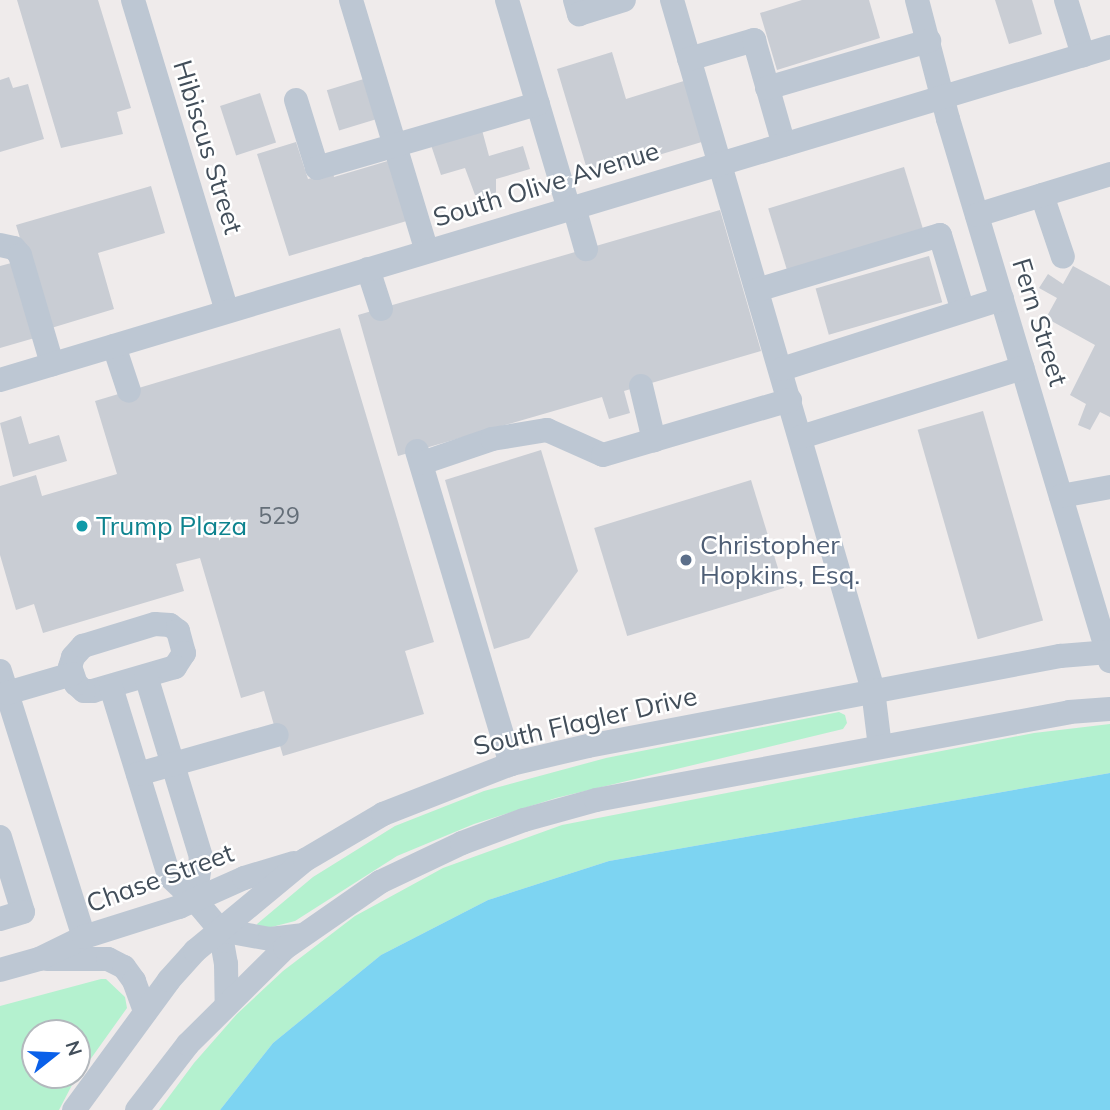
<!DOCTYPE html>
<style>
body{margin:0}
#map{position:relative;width:1110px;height:1110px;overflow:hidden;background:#efebeb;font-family:Mulish,sans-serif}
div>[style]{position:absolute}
.green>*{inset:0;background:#b4f1cf}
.water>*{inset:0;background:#7dd4f2}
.building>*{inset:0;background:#c9cdd4;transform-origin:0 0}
.minor>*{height:24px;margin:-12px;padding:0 12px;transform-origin:12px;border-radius:12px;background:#bdc7d3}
.dots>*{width:19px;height:19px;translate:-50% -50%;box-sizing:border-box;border:4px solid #fff;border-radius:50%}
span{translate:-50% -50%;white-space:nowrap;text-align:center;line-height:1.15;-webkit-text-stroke:5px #fff;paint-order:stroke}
.number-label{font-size:23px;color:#646e78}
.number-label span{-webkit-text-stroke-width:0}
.street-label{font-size:26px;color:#424e5a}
.culture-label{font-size:26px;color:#0d838f}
.left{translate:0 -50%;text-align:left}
.service-label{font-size:26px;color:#4e5e75}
.north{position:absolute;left:21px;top:1019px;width:70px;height:70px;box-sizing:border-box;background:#fff;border:2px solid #b3b8bd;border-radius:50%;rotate:72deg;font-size:19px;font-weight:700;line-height:28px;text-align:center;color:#424e5a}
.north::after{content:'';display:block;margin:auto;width:24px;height:32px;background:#0a60e9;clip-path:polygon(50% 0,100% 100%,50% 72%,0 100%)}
</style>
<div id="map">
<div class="green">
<div style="clip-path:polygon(839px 712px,845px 715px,847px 723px,843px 729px,556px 798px,474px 824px,397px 856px,295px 921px,260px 930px,257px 924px,313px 877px,395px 826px,484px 791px,606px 758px)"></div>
<div style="clip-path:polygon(1110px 724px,1110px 773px,609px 861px,488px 900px,381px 955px,273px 1043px,220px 1110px,159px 1110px,194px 1063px,237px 1014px,283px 971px,355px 916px,443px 868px,562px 825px,1034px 733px)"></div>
<div style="clip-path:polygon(evenodd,101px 979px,106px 979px,125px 997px,127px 1008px,72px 1085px,59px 1110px,0 1110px,0 1006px,101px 979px,35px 1033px,77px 1033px,77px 1075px,35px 1075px,35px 1033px)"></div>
</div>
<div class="water">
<div style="clip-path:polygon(1110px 773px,1110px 1110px,220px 1110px,273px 1043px,381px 955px,488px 900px,609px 861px)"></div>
</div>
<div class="building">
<div style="clip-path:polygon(17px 0,98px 0,131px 108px,117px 112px,123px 134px,61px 148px)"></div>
<div style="clip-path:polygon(802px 0,869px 0,880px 38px,777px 70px,760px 13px)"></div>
<div style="clip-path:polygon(995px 0,1032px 0,1042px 34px,1009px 44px)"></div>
<div style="clip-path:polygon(612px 52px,626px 99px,687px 80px,705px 141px,589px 176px,557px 69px)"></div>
<div style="clip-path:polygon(9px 77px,13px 88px,28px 84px,44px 139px,0 152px,0 80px)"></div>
<div style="left:367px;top:78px;width:42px;height:42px;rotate:73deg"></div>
<div style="left:260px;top:93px;width:52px;height:42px;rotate:72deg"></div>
<div style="clip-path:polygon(482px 130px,489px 156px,523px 146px,530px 169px,496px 179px,496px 194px,484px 198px,475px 195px,465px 168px,441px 175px,431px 145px)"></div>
<div style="clip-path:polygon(296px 142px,308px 179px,333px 172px,334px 177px,391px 160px,410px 220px,289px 256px,257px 154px)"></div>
<div style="left:904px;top:167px;width:66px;height:142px;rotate:73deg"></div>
<div style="clip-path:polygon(151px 186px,165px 233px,98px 253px,114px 309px,48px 329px,16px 225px)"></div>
<div style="clip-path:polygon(720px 210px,761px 351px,624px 391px,630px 413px,609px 419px,602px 397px,398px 456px,358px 315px)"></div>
<div style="left:929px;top:256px;width:48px;height:118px;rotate:74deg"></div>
<div style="clip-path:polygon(15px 262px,38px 337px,0 348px,0 266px)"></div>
<div style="clip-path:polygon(1073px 266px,1110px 286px,1110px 417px,1100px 412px,1090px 430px,1078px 425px,1086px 404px,1070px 395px,1095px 345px,1046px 318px,1057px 298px,1039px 288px,1048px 274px,1063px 284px)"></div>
<div style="clip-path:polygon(340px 328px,434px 642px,405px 651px,424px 714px,283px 756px,264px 691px,241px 698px,200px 558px,176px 564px,184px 591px,43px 633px,34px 604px,16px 610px,0 555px,0 486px,36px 475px,42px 496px,117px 474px,95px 401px)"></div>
<div style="left:983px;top:411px;width:218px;height:68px;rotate:74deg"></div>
<div style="clip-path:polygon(21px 416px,29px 444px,59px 435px,67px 461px,13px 477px,0 423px)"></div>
<div style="clip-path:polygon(541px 450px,578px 571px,529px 638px,494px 649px,445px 480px)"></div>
<div style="left:751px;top:480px;width:113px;height:164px;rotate:73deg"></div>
</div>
<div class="minor">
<div style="left:133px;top:0;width:325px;rotate:73.2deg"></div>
<div style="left:351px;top:0;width:262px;rotate:73.2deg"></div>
<div style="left:507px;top:0;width:218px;rotate:73.5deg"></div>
<div style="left:575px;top:0;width:15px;rotate:74deg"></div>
<div style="left:579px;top:14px;width:47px;rotate:-17.3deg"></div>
<div style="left:672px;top:0;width:719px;rotate:73.76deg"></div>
<div style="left:873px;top:690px;width:57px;rotate:83deg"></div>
<div style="left:917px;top:0;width:123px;rotate:75.4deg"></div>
<div style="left:948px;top:119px;width:566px;rotate:73.36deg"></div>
<div style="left:1066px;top:0;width:58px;rotate:72.8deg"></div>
<div style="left:689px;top:59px;width:68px;rotate:-16.3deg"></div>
<div style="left:754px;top:40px;width:109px;rotate:74.1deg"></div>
<div style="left:767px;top:88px;width:169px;rotate:-16.2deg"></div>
<div style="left:296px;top:100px;width:71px;rotate:72.8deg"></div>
<div style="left:317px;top:168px;width:230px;rotate:-16.2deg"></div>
<div style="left:1042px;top:195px;width:65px;rotate:71.3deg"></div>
<div style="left:574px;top:207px;width:44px;rotate:74.1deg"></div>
<div style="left:977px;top:215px;width:139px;rotate:-17.1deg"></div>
<div style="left:0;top:245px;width:14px;rotate:12deg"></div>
<div style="left:14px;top:248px;width:9px;rotate:49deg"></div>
<div style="left:20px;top:255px;width:114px;rotate:73.6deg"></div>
<div style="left:368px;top:269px;width:42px;rotate:72deg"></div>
<div style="left:757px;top:290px;width:191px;rotate:-16.7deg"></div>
<div style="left:940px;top:235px;width:79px;rotate:73.2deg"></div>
<div style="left:114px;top:346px;width:47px;rotate:71.6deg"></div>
<div style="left:782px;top:369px;width:231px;rotate:-17.7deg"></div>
<div style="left:0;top:380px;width:1159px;rotate:-16.7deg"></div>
<div style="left:641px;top:386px;width:56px;rotate:76.5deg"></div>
<div style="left:801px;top:437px;width:232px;rotate:-17.3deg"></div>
<div style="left:417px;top:451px;width:327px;rotate:73.3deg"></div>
<div style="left:422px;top:463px;width:74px;rotate:-18.9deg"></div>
<div style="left:492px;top:439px;width:56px;rotate:-9.3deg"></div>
<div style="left:547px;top:430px;width:61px;rotate:24.1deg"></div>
<div style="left:603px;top:455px;width:195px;rotate:-16.4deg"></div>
<div style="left:1061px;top:496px;width:50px;rotate:-10.4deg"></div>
<div style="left:155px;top:624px;width:15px;rotate:4deg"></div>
<div style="left:170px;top:625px;width:10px;rotate:37deg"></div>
<div style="left:178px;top:631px;width:23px;rotate:75deg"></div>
<div style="left:184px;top:653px;width:17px;rotate:123deg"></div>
<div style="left:175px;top:667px;width:85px;rotate:163.7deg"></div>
<div style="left:93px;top:691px;width:9px;rotate:180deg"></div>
<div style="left:84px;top:691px;width:11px;rotate:-139deg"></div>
<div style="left:76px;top:684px;width:18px;rotate:-109deg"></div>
<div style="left:70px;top:667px;width:10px;rotate:-73deg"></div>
<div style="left:73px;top:657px;width:15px;rotate:-48deg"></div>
<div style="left:83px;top:646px;width:75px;rotate:-17deg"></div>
<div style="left:0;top:671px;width:279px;rotate:72.5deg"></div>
<div style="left:146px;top:676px;width:189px;rotate:73.1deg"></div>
<div style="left:201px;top:857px;width:43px;rotate:97.9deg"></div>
<div style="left:111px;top:687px;width:198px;rotate:72.9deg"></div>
<div style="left:169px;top:876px;width:35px;rotate:43deg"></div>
<div style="left:195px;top:900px;width:39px;rotate:50deg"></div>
<div style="left:220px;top:930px;width:35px;rotate:80deg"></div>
<div style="left:226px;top:964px;width:39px;rotate:89deg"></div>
<div style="left:7px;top:693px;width:68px;rotate:-16.3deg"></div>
<div style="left:138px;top:774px;width:144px;rotate:-15.7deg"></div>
<div style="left:0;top:837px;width:78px;rotate:73deg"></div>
<div style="left:23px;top:912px;width:24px;rotate:163deg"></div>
<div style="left:220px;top:930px;width:51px;rotate:10.2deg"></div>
<div style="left:270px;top:939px;width:32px;rotate:-7deg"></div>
<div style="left:47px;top:959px;width:61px"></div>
<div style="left:108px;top:959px;width:18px;rotate:27deg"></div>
<div style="left:124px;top:967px;width:17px;rotate:54deg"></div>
<div style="left:134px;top:981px;width:33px;rotate:70deg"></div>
<div style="left:0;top:970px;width:41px;rotate:-15.8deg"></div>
<div style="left:39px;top:959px;width:50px;rotate:-26.1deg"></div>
<div style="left:84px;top:937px;width:100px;rotate:-17.5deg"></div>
<div style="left:179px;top:907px;width:71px;rotate:-24deg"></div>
<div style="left:244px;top:878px;width:52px;rotate:-16.7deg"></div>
<div style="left:74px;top:1110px;width:161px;rotate:-53.8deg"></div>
<div style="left:169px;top:980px;width:39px;rotate:-48deg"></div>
<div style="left:195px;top:951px;width:143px;rotate:-39.6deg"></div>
<div style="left:305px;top:860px;width:91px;rotate:-30.5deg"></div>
<div style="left:383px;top:814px;width:137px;rotate:-21.3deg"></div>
<div style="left:511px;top:764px;width:79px;rotate:-13.2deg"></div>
<div style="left:588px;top:746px;width:481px;rotate:-10.8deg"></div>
<div style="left:1060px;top:656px;width:50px;rotate:-4.6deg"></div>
<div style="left:137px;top:1110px;width:83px;rotate:-52.3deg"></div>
<div style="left:188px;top:1044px;width:136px;rotate:-44.7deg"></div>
<div style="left:285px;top:948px;width:116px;rotate:-34.8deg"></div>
<div style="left:380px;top:882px;width:91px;rotate:-25.4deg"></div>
<div style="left:462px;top:843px;width:66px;rotate:-20.4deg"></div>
<div style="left:524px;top:820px;width:75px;rotate:-15.5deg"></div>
<div style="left:596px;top:800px;width:481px;rotate:-10.5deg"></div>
<div style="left:1069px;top:712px;width:41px;rotate:-4.2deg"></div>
</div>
<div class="dots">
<div style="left:82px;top:526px;background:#0f9aa8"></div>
<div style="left:686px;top:560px;background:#5c6f8a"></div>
</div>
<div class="number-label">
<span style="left:279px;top:516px">529</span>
</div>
<div class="street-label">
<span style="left:208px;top:147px;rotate:73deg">Hibiscus Street</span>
<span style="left:546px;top:184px;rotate:-17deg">South Olive Avenue</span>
<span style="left:1040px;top:322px;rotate:73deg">Fern Street</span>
<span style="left:585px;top:721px;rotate:-13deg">South Flagler Drive</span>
<span style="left:160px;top:878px;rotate:-20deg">Chase Street</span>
</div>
<div class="culture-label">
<span class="left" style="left:96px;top:526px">Trump Plaza</span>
</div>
<div class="service-label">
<span class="left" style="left:700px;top:560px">Christopher<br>Hopkins, Esq.</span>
</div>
<div class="north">N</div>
</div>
